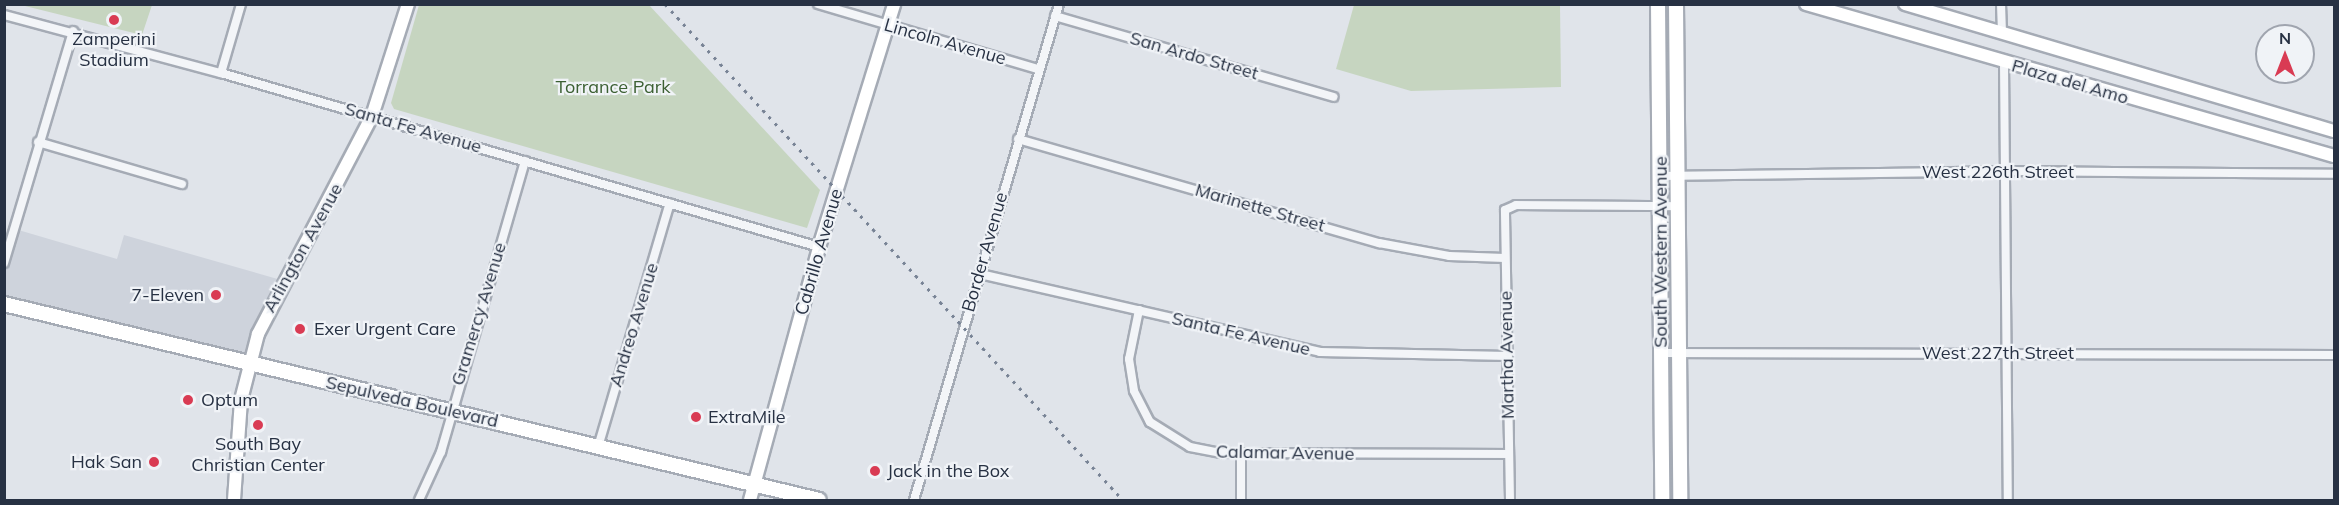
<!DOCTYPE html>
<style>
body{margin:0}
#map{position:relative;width:2339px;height:505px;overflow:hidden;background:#e0e4ea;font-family:Mulish,sans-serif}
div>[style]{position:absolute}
.built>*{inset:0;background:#ced3dc}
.green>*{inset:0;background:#c6d5c0}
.roads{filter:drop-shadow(2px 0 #a5abb5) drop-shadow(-2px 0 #a5abb5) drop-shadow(0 2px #a5abb5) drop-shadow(0 -2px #a5abb5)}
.street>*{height:8px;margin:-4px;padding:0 4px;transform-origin:4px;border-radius:4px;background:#f3f5f8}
.secondary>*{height:12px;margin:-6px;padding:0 6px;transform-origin:6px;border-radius:6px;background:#fff}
.primary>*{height:14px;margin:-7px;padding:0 7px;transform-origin:7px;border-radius:7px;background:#fff}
.rail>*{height:3px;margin-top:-1.5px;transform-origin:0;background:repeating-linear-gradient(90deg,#788395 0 3px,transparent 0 9px)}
.dots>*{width:16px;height:16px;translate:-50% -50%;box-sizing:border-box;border:3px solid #f0f3f7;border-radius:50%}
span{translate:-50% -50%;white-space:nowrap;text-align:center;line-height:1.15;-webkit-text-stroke:4.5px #f0f3f7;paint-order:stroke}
.poi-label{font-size:18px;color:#273143}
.right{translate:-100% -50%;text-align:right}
.left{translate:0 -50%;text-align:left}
.street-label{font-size:18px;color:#273143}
.park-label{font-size:18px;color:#3c6033}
.frame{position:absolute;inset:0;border:6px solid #273143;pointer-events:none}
.north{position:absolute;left:2255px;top:24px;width:60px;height:60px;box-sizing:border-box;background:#f0f3f7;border:2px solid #a0a5af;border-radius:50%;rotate:0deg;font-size:16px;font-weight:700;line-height:24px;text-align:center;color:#273143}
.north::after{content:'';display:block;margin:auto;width:21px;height:27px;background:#d93b53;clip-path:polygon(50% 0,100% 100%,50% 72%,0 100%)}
</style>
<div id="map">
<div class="built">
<div style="clip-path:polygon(15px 229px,117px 259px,124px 235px,281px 280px,247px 361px,5px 299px,5px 265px)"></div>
</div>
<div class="green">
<div style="clip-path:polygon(21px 5px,152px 5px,142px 35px)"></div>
<div style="clip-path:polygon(419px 5px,649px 5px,820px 190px,807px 228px,394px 109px,391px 103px)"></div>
<div style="clip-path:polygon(1354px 5px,1560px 5px,1561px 87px,1411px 91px,1336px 69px)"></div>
</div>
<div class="roads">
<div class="street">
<div style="left:818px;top:4px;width:229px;rotate:16.5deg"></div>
<div style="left:2001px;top:4px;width:28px;rotate:88deg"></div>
<div style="left:4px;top:15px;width:225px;rotate:15deg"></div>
<div style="left:221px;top:73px;width:623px;rotate:16.22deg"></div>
<div style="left:1055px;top:16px;width:290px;rotate:16.2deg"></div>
<div style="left:2004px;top:63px;width:437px;rotate:89.5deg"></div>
<div style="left:221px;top:73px;width:72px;rotate:-73.8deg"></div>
<div style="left:1018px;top:139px;width:376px;rotate:16.1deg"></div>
<div style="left:1379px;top:243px;width:71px;rotate:10.5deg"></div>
<div style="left:1449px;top:256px;width:56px;rotate:2deg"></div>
<div style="left:38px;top:142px;width:150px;rotate:16.3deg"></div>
<div style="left:1661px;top:176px;width:346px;rotate:-0.8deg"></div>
<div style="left:2007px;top:171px;width:327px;rotate:0.5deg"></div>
<div style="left:4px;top:263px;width:242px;rotate:-73.4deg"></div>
<div style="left:980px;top:274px;width:349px;rotate:12.9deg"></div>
<div style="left:1320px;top:352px;width:188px;rotate:1.2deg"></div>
<div style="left:1139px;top:310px;width:50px;rotate:101.5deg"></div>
<div style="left:1129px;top:359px;width:32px;rotate:81deg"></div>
<div style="left:1134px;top:391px;width:35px;rotate:63deg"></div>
<div style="left:1150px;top:422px;width:47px;rotate:32deg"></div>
<div style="left:1190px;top:447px;width:32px;rotate:11deg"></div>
<div style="left:1221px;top:453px;width:288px;rotate:0.2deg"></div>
<div style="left:1662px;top:353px;width:672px;rotate:0.17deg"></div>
<div style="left:598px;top:447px;width:254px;rotate:-73.6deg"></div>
<div style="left:1241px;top:454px;width:46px;rotate:90deg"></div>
<div style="left:419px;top:500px;width:53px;rotate:-65.4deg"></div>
<div style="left:441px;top:452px;width:303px;rotate:-73.9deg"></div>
<div style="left:914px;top:500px;width:517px;rotate:-73.7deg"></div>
<div style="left:1510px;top:500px;width:290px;rotate:-91deg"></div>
<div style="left:1505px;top:210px;width:12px;rotate:-24deg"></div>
<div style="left:1516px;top:205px;width:162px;rotate:0.4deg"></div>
</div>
<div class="secondary">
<div style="left:1806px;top:4px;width:549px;rotate:16.06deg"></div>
<div style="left:1905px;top:4px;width:447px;rotate:16.5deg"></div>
<div style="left:234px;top:500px;width:100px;rotate:-86deg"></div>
<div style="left:241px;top:400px;width:68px;rotate:-75.6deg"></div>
<div style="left:258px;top:334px;width:246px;rotate:-62.4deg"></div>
<div style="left:372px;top:116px;width:118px;rotate:-72.2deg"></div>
<div style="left:750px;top:500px;width:262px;rotate:-74.7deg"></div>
<div style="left:819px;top:247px;width:254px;rotate:-72.8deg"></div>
</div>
<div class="primary">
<div style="left:1658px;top:4px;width:496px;rotate:89.5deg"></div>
<div style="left:1676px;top:4px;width:496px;rotate:89.5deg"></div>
<div style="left:4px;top:304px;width:838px;rotate:13.52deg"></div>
</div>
</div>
<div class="rail">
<div style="left:665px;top:4px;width:675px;rotate:47.28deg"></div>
</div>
<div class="dots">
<div style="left:114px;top:20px;background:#d93b53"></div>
<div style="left:216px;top:295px;background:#d93b53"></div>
<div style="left:300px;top:329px;background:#d93b53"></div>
<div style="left:188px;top:400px;background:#d93b53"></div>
<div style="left:696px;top:417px;background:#d93b53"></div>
<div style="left:258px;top:425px;background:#d93b53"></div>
<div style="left:154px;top:462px;background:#d93b53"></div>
<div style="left:875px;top:471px;background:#d93b53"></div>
</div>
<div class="poi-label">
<span style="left:114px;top:50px">Zamperini<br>Stadium</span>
<span class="right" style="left:204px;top:295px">7-Eleven</span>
<span class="left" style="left:314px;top:329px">Exer Urgent Care</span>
<span class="left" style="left:201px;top:400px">Optum</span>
<span class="left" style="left:708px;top:417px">ExtraMile</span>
<span style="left:258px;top:455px">South Bay<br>Christian Center</span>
<span class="right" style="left:142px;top:462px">Hak San</span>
<span class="left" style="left:887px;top:471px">Jack in the Box</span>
</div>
<div class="street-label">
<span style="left:945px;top:42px;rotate:16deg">Lincoln Avenue</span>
<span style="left:1194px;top:56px;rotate:16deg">San Ardo Street</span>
<span style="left:2070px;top:82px;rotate:16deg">Plaza del Amo</span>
<span style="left:413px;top:128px;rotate:16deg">Santa Fe Avenue</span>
<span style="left:1998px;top:172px">West 226th Street</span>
<span style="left:1260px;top:208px;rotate:16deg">Marinette Street</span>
<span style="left:303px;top:248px;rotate:-61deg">Arlington Avenue</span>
<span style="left:819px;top:252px;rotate:-74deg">Cabrillo Avenue</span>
<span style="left:985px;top:252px;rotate:-74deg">Border Avenue</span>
<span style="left:1661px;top:252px;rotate:-90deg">South Western Avenue</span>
<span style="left:479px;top:314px;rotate:-73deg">Gramercy Avenue</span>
<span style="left:634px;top:325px;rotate:-73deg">Andreo Avenue</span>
<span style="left:1241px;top:334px;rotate:13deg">Santa Fe Avenue</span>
<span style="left:1998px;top:353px">West 227th Street</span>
<span style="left:1507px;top:355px;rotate:-91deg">Martha Avenue</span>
<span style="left:412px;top:402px;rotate:13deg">Sepulveda Boulevard</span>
<span style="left:1285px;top:453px;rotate:1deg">Calamar Avenue</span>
</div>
<div class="park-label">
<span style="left:613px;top:87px">Torrance Park</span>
</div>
<div class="frame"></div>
<div class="north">N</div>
</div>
